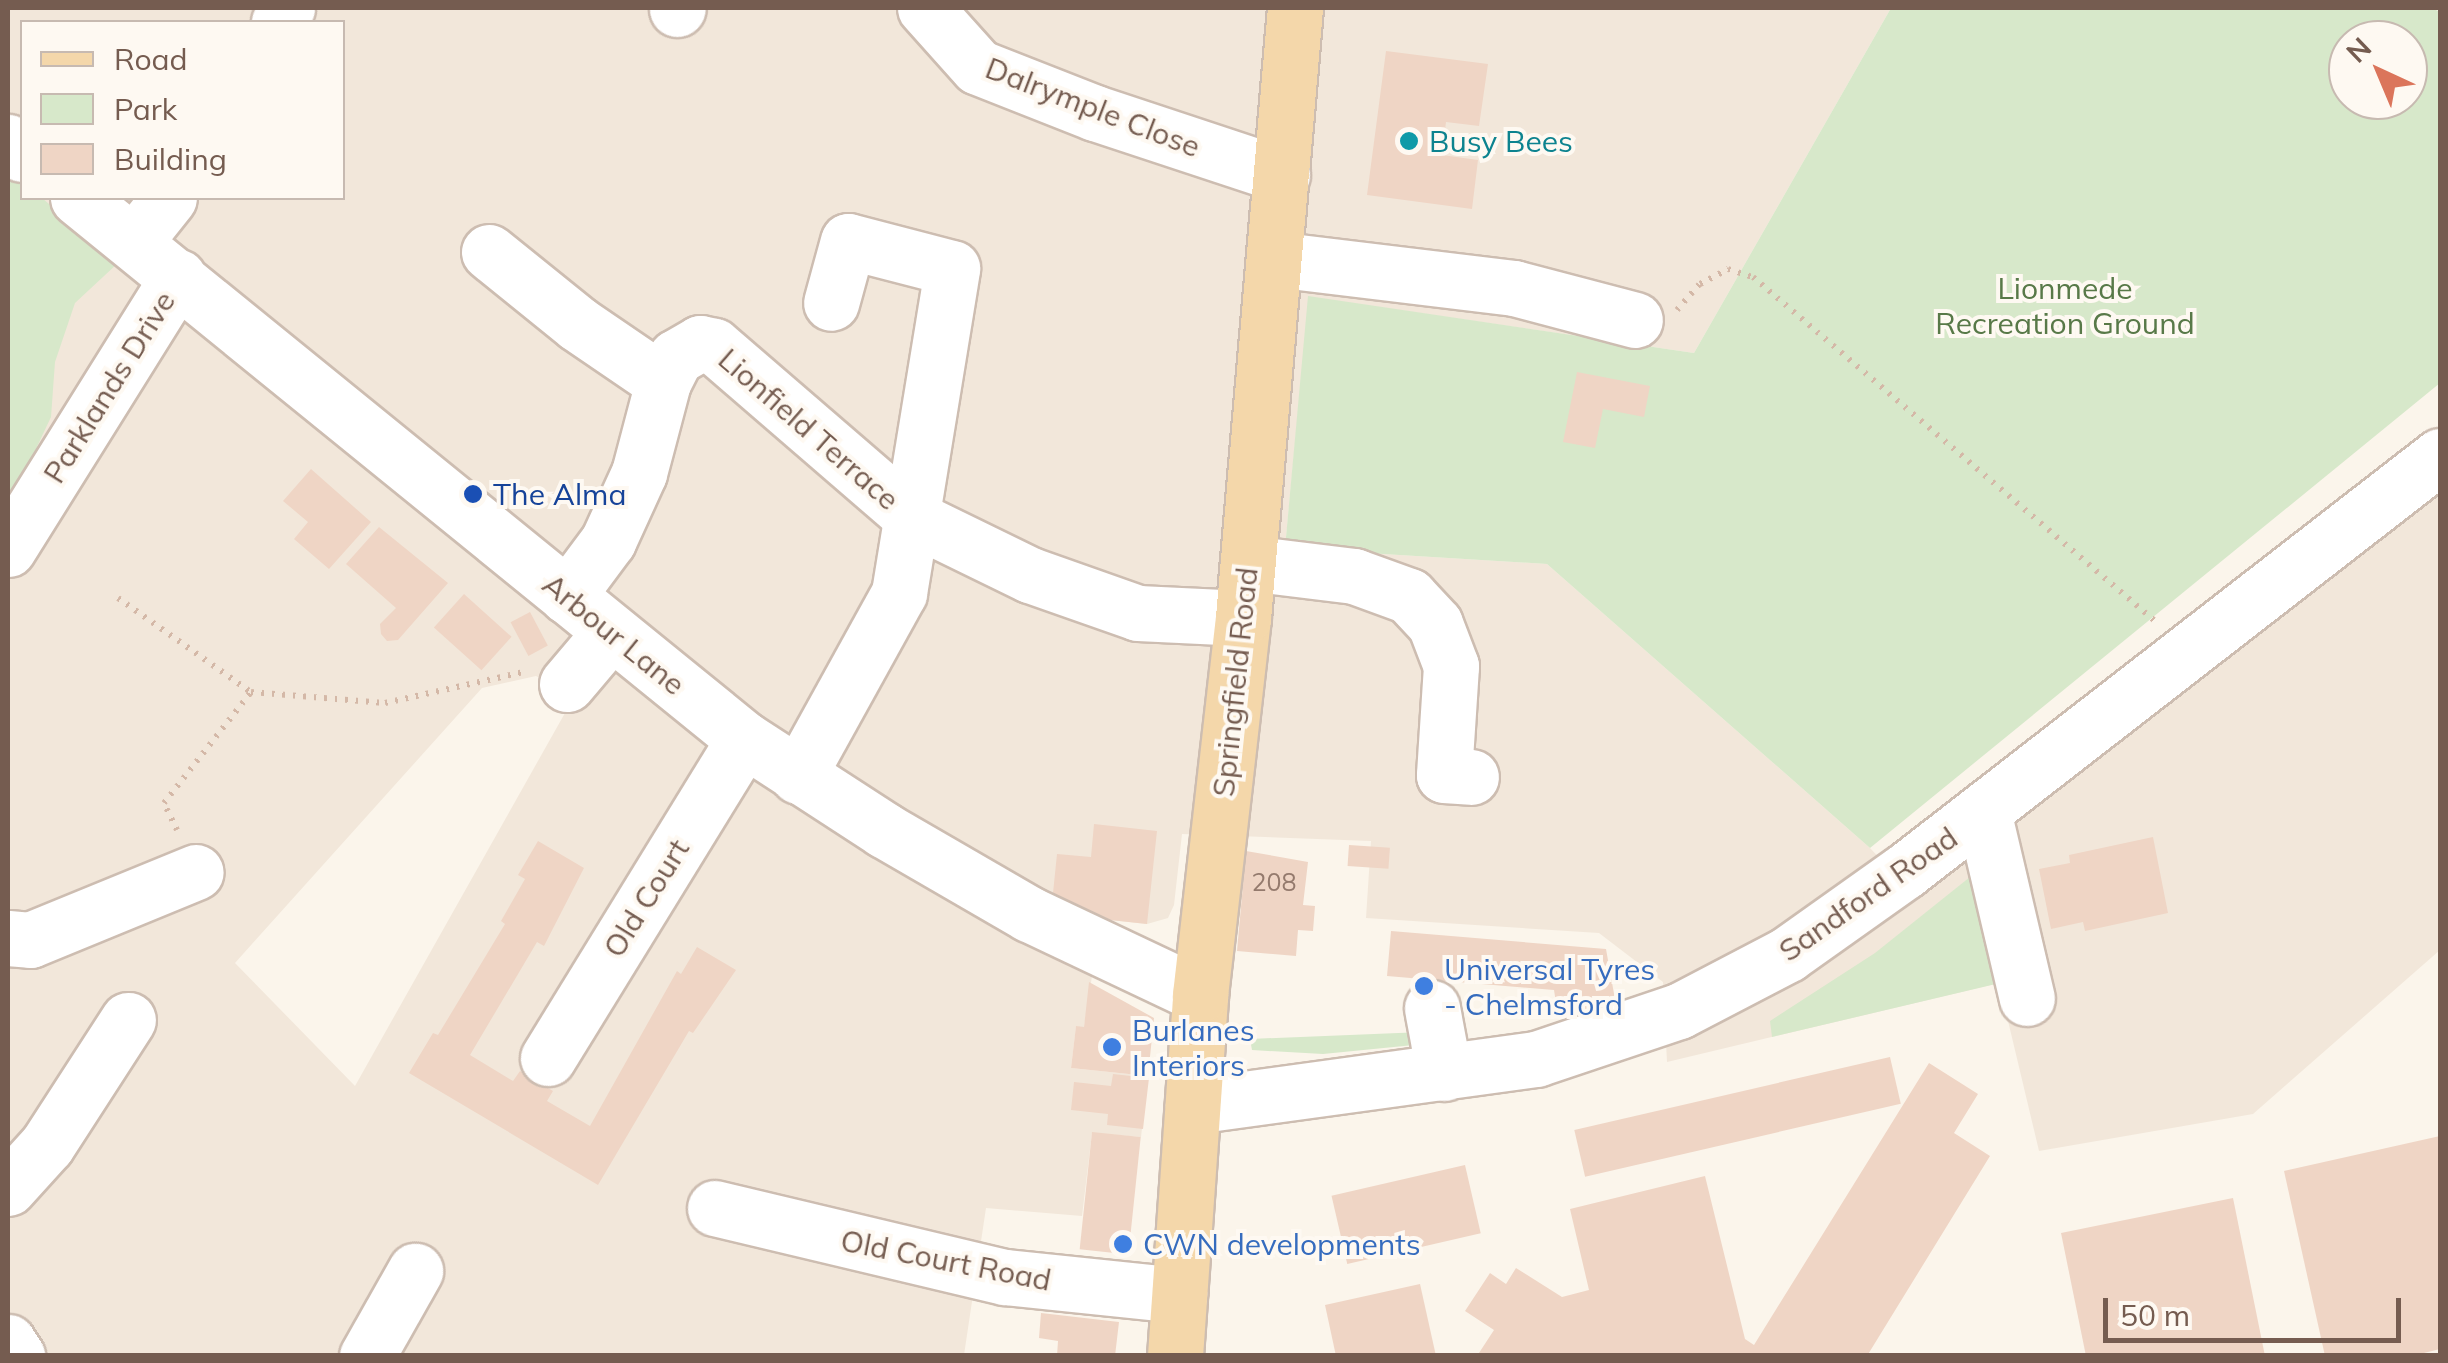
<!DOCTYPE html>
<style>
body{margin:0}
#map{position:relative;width:2448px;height:1363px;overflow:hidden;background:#fbf5eb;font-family:Mulish,sans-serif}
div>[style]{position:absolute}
.residential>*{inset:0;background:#f2e7da}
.green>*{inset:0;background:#d7e8ca}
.building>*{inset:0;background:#efd5c5;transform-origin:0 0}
.path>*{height:6px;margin-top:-3px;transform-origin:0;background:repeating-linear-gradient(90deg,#d4b8a7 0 2.5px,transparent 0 10.5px)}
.roads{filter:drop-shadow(2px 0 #cdbdb1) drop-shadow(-2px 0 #cdbdb1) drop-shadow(0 2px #cdbdb1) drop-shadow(0 -2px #cdbdb1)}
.minor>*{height:55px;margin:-27.5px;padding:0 27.5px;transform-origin:27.5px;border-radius:27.5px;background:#fff}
.major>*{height:55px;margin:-27.5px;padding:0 27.5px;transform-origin:27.5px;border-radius:27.5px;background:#f4d7aa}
.dots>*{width:28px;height:28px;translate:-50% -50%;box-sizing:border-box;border:5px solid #fef9f2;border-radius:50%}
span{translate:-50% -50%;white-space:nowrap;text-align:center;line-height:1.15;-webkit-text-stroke:8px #fef9f2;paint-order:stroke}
.number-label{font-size:25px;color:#947a6d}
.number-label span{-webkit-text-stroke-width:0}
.street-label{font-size:30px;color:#755c50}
.culture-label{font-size:30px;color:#0d838f}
.left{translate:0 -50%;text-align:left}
.park-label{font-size:30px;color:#587948}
.transit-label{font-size:30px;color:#164399}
.shop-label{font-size:30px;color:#366cbe}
.frame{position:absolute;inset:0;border:10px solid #755c50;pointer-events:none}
.legend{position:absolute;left:20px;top:20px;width:325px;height:180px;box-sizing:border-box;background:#fef9f2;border:2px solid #c7bab1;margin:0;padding:12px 18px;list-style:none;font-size:30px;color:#755c50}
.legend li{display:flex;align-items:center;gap:20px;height:50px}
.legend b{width:50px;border:2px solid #c7bab1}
.north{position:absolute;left:2328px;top:20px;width:100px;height:100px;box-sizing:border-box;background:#fef9f2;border:2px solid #c7bab1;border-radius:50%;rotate:316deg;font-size:28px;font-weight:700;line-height:40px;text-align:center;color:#755c50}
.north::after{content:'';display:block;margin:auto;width:35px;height:45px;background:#db755b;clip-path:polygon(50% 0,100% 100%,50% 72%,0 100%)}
.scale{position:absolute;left:2103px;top:1298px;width:298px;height:45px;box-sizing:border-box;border:5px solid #755c50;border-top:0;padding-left:12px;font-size:30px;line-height:35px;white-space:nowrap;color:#755c50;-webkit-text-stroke:8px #fef9f2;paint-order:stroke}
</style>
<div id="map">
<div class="residential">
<div style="clip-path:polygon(evenodd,8px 8px,1891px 8px,1694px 353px,1309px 297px,1285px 548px,1547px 564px,1870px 848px,1918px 899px,2440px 477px,2440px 950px,2253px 1114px,2039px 1151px,1999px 983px,1667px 1062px,1663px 982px,1599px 933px,1366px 918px,1371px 841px,1182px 834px,1174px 905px,1168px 918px,1147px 924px,1101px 919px,1084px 1027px,1076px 1027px,1071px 1068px,1148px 1076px,1141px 1137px,1092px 1133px,1082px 1216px,986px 1208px,964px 1355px,8px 1356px,8px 8px,22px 22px,342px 22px,342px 198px,22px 198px,22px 22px,8px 8px,536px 676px,574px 697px,355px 1086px,235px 963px,482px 688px,536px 676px)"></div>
</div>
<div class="green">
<div style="clip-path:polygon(evenodd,1891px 8px,2432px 8px,2440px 12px,2440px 383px,1870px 848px,1547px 564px,1285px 548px,1308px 296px,1694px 353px,1891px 8px,2348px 40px,2408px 40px,2408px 100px,2348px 100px,2348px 40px)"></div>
<div style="clip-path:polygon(8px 170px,22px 182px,22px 198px,42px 198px,118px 263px,75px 303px,55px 362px,51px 417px,8px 508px)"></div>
<div style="clip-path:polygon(1975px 873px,2000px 983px,1772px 1037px,1770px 1021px,1875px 953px)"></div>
<div style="clip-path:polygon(1423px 1032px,1414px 1045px,1323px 1054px,1252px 1050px,1250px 1039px)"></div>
</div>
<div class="building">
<div style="clip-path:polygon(1386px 51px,1488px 64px,1479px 126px,1446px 122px,1442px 155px,1478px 160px,1472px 209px,1367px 195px)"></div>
<div style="clip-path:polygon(1577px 372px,1650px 386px,1644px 417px,1603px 409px,1595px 448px,1563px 442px)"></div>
<div style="clip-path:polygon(311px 469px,371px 522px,329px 569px,294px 539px,308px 522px,283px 501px)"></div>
<div style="clip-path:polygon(379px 527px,448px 583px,398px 640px,387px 641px,381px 634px,380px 624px,396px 608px,346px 564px)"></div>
<div style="left:464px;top:594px;width:64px;height:45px;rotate:42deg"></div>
<div style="left:530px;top:612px;width:38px;height:22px;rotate:62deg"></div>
<div style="clip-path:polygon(1094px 824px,1157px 831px,1147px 924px,1101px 919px,1053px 893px,1057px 854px,1091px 857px)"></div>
<div style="clip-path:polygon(2153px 837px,2168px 913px,2085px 931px,2083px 922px,2051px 929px,2039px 869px,2070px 863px,2069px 855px)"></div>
<div style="clip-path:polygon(538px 841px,584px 868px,544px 946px,537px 942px,470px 1055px,513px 1081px,520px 1071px,553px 1091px,547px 1101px,590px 1126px,677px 971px,681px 974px,697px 947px,736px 970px,693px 1033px,689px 1031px,598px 1185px,409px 1073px,433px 1033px,438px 1035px,505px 924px,501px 921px,525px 879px,518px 875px)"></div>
<div style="left:1349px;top:845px;width:41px;height:21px;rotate:4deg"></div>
<div style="clip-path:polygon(1246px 851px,1308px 862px,1303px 905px,1315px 906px,1313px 931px,1298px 930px,1296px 956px,1237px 951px)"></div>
<div style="clip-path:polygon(1391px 931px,1606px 949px,1616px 1005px,1558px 1016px,1554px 990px,1387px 976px)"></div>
<div style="clip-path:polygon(1089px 982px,1154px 1018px,1148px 1076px,1071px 1068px,1076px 1026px,1084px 1027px)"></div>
<div style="left:1890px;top:1057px;width:48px;height:324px;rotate:77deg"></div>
<div style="clip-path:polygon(1929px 1063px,1978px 1094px,1954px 1133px,1990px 1156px,1867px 1356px,1477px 1356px,1494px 1330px,1465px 1311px,1490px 1273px,1506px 1284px,1516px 1268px,1562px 1297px,1589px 1290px,1570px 1209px,1705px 1176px,1745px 1339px,1754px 1345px)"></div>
<div style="clip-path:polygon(1113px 1074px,1149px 1078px,1143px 1129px,1107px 1125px,1108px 1114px,1071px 1110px,1074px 1082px,1111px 1086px)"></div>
<div style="left:1092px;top:1132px;width:49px;height:118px;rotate:6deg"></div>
<div style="clip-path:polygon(2440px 1136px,2440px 1349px,2412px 1356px,2325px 1356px,2284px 1171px)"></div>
<div style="left:1465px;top:1165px;width:70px;height:137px;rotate:77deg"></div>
<div style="clip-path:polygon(2233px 1198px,2265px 1356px,2086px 1356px,2061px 1233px)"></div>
<div style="clip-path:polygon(1420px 1284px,1436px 1356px,1336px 1356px,1325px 1305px)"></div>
<div style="clip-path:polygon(1041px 1313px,1119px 1322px,1115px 1356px,1057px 1356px,1058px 1341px,1039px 1338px)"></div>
</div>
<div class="path">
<div style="left:1677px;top:310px;width:35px;rotate:-49deg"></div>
<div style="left:1700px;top:284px;width:32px;rotate:-28deg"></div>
<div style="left:1728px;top:269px;width:26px;rotate:18deg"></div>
<div style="left:1753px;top:277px;width:529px;rotate:40.55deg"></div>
<div style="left:118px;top:598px;width:163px;rotate:35.3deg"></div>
<div style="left:177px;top:830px;width:30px;rotate:-116deg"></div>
<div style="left:164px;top:803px;width:141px;rotate:-51.9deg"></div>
<div style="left:251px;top:692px;width:134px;rotate:4.7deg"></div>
<div style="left:385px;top:703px;width:142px;rotate:-12.6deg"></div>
</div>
<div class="roads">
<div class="minor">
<div style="left:925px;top:8px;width:79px;rotate:48.1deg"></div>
<div style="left:978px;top:67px;width:126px;rotate:21.5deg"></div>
<div style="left:1095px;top:113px;width:197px;rotate:18.3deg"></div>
<div style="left:677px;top:9px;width:1px;rotate:-45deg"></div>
<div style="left:279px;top:22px;width:16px;rotate:-60deg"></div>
<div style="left:8px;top:142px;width:18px;rotate:41deg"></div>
<div style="left:78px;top:198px;width:858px;rotate:39.09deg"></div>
<div style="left:744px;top:739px;width:167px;rotate:33deg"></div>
<div style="left:884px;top:830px;width:168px;rotate:30.1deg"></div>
<div style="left:1029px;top:914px;width:189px;rotate:25.3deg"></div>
<div style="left:134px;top:242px;width:56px;rotate:-51.5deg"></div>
<div style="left:489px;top:252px;width:114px;rotate:39deg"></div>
<div style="left:578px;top:324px;width:103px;rotate:34.3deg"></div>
<div style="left:1274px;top:259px;width:242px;rotate:6.9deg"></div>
<div style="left:1514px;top:288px;width:125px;rotate:14.8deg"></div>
<div style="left:8px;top:549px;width:321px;rotate:-58deg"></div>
<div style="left:1248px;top:563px;width:107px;rotate:7deg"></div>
<div style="left:1354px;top:576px;width:59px;rotate:20deg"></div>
<div style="left:1409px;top:596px;width:38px;rotate:47deg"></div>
<div style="left:1435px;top:624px;width:45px;rotate:69.1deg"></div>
<div style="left:1451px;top:666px;width:109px;rotate:93.7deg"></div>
<div style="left:1444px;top:775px;width:27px;rotate:4deg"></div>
<div style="left:567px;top:596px;width:69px;rotate:-53.3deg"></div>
<div style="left:608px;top:541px;width:75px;rotate:-65.5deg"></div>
<div style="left:639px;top:473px;width:94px;rotate:-75.2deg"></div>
<div style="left:663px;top:382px;width:28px;rotate:-63deg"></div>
<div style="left:676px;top:357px;width:28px;rotate:-30deg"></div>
<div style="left:700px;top:343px;width:14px;rotate:12deg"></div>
<div style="left:714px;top:346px;width:263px;rotate:40.8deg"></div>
<div style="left:913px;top:518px;width:130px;rotate:26deg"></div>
<div style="left:1030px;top:575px;width:114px;rotate:19.4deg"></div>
<div style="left:1138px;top:613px;width:105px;rotate:2.7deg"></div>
<div style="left:567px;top:684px;width:68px;rotate:-49.8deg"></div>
<div style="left:798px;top:776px;width:209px;rotate:-61.1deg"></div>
<div style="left:899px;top:593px;width:329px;rotate:-80.7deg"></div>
<div style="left:952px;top:268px;width:107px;rotate:-165.4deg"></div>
<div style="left:848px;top:241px;width:64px;rotate:105.3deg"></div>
<div style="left:1983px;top:811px;width:192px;rotate:76.8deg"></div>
<div style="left:8px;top:938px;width:22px;rotate:5deg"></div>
<div style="left:30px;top:940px;width:179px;rotate:-22.3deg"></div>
<div style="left:1432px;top:1008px;width:66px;rotate:79.5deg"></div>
<div style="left:548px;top:1058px;width:374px;rotate:-58.4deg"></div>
<div style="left:1193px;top:1106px;width:346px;rotate:-7.8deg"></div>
<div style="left:1536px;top:1059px;width:151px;rotate:-18.6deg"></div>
<div style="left:1679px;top:1011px;width:123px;rotate:-27.6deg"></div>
<div style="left:1788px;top:954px;width:143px;rotate:-35.4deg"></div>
<div style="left:1905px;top:871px;width:677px;rotate:-37.8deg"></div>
<div style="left:8px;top:1188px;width:58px;rotate:-47.8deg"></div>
<div style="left:47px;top:1145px;width:149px;rotate:-57.1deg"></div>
<div style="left:715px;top:1208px;width:298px;rotate:13.4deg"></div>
<div style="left:1005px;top:1277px;width:175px;rotate:5.9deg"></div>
<div style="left:8px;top:1342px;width:17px;rotate:57deg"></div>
<div style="left:367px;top:1356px;width:98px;rotate:-60.5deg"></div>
</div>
<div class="major">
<div style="left:1175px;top:1356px;width:362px;rotate:-86deg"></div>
<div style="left:1200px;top:995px;width:379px;rotate:-83.5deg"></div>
<div style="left:1243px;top:618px;width:612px;rotate:-85.13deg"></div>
</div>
</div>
<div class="dots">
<div style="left:1409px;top:141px;background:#0f9aa8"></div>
<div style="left:473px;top:494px;background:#1a4fb4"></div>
<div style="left:1424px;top:986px;background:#3f7fe0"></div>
<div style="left:1112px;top:1047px;background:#3f7fe0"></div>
<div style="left:1123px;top:1244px;background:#3f7fe0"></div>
</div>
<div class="number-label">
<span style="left:1274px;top:882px">208</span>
</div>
<div class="street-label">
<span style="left:1093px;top:107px;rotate:21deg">Dalrymple Close</span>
<span style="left:109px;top:387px;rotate:-58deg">Parklands Drive</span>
<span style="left:809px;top:429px;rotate:41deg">Lionfield Terrace</span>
<span style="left:614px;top:634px;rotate:39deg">Arbour Lane</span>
<span style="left:1235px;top:682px;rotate:-84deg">Springfield Road</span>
<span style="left:1868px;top:894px;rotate:-35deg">Sandford Road</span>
<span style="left:646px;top:898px;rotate:-58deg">Old Court</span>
<span style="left:946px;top:1260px;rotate:11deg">Old Court Road</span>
</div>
<div class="culture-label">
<span class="left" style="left:1429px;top:141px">Busy Bees</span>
</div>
<div class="park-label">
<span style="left:2065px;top:305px">Lionmede<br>Recreation Ground</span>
</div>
<div class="transit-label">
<span class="left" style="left:493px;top:494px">The Alma</span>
</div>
<div class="shop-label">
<span class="left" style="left:1444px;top:986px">Universal Tyres<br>- Chelmsford</span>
<span class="left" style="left:1132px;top:1047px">Burlanes<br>Interiors</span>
<span class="left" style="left:1143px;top:1244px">CWN developments</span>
</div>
<div class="frame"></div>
<ul class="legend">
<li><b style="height:12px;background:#f4d7aa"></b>Road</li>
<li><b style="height:28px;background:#d7e8ca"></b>Park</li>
<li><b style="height:28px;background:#efd5c5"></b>Building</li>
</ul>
<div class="north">N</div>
<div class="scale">50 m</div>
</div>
